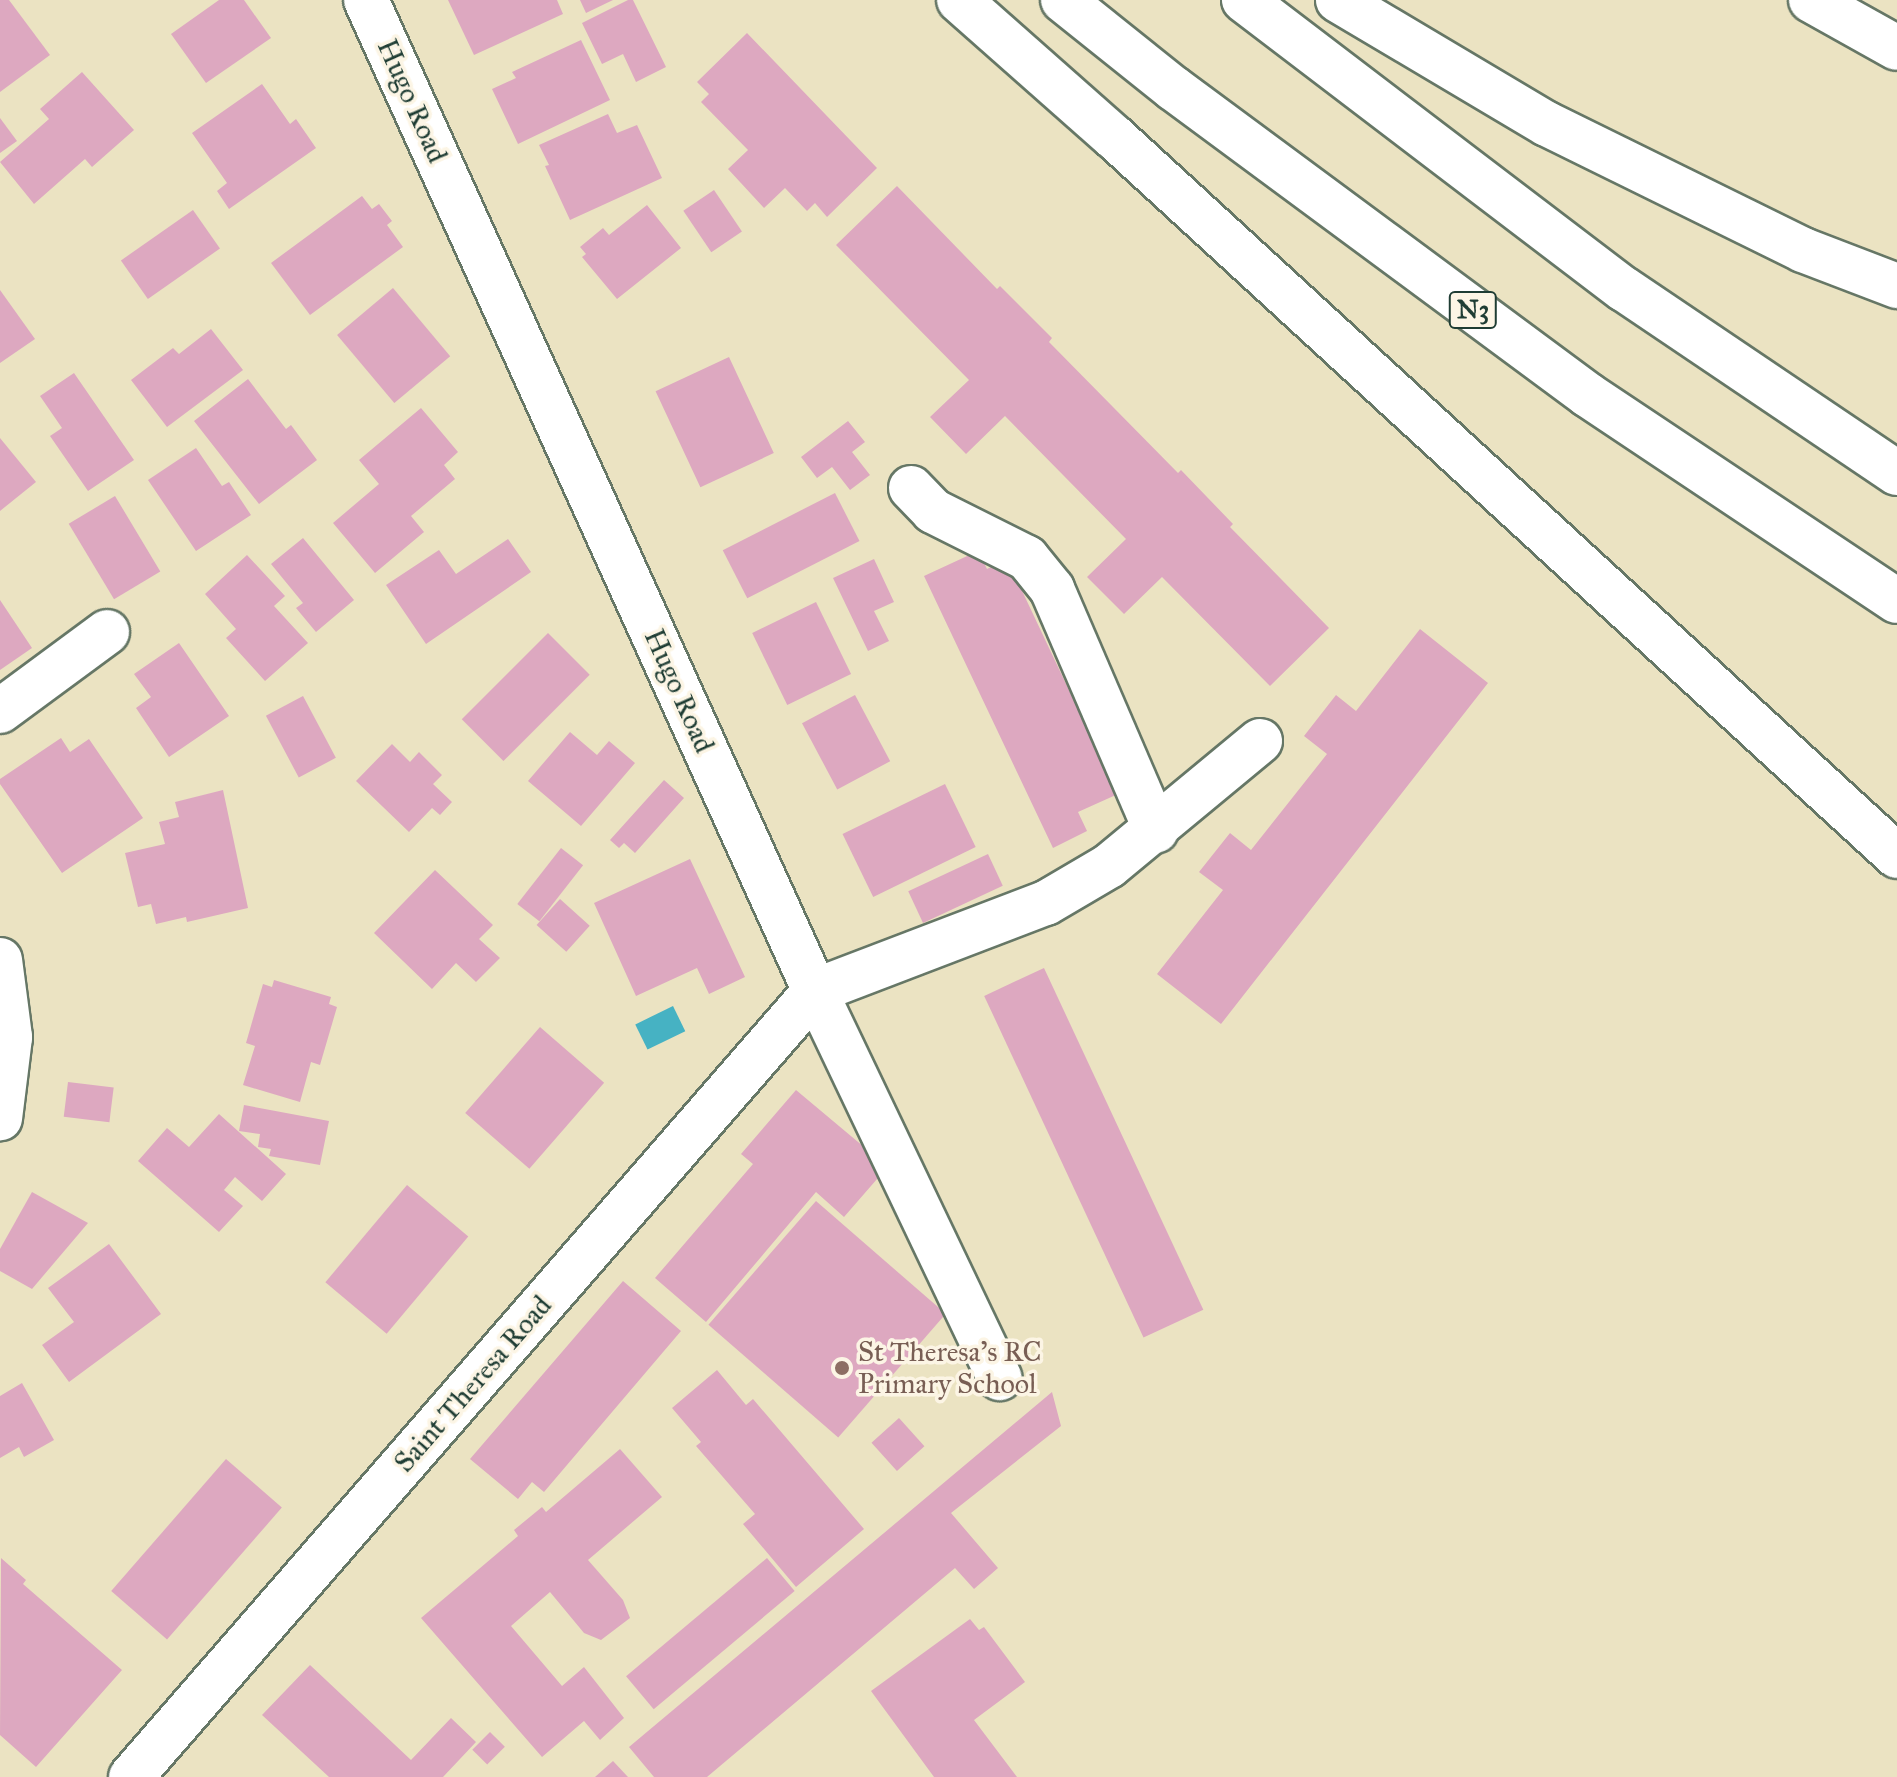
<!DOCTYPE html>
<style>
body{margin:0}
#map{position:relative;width:1897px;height:1777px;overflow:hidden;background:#ebe3c2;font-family:"IM FELL Great Primer",serif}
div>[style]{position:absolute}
.water>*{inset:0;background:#46b2c3;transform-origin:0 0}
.building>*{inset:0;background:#dda8c0;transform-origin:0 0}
.roads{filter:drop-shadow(2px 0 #676) drop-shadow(-2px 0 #676) drop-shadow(0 2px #676) drop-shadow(0 -2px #676)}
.minor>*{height:44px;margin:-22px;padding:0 22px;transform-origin:22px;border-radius:22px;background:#fff}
.highway>*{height:44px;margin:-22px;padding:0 22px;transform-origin:22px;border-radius:22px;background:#fff}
.dots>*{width:22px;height:22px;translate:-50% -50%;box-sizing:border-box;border:4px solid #fcf5e5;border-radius:50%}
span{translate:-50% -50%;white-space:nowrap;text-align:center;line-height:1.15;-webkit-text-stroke:7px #fcf5e5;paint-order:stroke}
.shield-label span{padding:2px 6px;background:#fcf5e5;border:2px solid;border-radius:6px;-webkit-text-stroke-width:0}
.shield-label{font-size:26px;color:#1f3d34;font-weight:700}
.street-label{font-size:28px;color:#1f3d34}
.education-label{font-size:28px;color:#785e54}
.left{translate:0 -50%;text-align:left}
</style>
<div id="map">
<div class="water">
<div style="left:673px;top:1006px;width:28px;height:42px;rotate:64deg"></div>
</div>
<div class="building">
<div style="clip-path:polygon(0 0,9px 0,50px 55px,0 92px)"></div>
<div style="clip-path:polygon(219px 0,244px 0,271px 38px,206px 83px,171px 34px)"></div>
<div style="clip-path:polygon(448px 0,557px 0,563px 14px,474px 55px)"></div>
<div style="clip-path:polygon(580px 0,613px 0,586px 13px)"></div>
<div style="clip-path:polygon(628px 0,633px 0,666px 67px,636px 82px,623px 54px,602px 64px,582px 23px)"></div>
<div style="clip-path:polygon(747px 33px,877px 168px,827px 217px,815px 203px,807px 211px,785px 188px,764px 208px,728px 169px,748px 150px,701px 102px,709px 94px,697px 82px)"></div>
<div style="clip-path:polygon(581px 40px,610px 100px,518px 144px,492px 89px,516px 78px,512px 72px)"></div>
<div style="clip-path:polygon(82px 72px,134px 130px,92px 167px,85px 159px,34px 204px,0 162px,49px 119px,40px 109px)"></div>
<div style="clip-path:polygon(262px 84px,290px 124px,296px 119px,316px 148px,229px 209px,217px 191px,227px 183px,192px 133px)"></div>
<div style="clip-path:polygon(608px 114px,617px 133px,637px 125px,662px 178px,570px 220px,545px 166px,549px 165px,539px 145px)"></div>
<div style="clip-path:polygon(0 118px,17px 141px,0 153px)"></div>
<div style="clip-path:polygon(897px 186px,997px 289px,1000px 286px,1052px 338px,1049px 342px,1178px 473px,1181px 470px,1233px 524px,1230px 527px,1329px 628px,1270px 686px,1162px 577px,1124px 614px,1087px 577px,1126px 539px,1005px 416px,966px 454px,930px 417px,969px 380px,836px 245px)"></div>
<div style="left:714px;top:190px;width:50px;height:37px;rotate:56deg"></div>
<div style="clip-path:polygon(362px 196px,372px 209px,379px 204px,392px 221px,387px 225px,403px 247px,310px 315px,271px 263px)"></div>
<div style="clip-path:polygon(647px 205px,681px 248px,617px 299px,582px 257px,586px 254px,580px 247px,603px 228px,609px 235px)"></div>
<div style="left:193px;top:210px;width:47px;height:88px;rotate:55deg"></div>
<div style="left:393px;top:288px;width:89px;height:73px;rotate:50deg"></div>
<div style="clip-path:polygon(0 290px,35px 339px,0 363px)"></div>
<div style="clip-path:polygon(211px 329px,243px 370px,167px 427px,131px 380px,173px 348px,179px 354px)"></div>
<div style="left:729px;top:357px;width:106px;height:81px;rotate:65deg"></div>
<div style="clip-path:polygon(74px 373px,134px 460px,88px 491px,50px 436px,62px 428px,40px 396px)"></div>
<div style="clip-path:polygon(248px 379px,286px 429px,291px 425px,317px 460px,259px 504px,194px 421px)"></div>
<div style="clip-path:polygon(421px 408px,458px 452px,444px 465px,455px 479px,411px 516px,424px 532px,375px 573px,333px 523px,379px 484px,359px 460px)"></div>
<div style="clip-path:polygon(848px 421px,865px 442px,852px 452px,870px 475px,850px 490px,832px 467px,817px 478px,801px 457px)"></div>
<div style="clip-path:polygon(0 438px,36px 482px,0 511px)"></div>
<div style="clip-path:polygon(196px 448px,222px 486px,229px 482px,251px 515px,196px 551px,148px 480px)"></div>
<div style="left:835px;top:493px;width:54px;height:126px;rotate:63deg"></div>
<div style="left:115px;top:496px;width:88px;height:54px;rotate:59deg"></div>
<div style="clip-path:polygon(303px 538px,354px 600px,316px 632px,296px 608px,303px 603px,271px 564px)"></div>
<div style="clip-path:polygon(508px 539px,531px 572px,426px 644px,386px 585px,439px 550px,456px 574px)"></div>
<div style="clip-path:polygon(978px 551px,987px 569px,1007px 559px,1118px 794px,1078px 812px,1087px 831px,1053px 848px,924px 576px)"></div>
<div style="clip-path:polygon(247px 555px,285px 596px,274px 606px,308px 643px,265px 681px,226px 638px,236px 629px,205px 594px)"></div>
<div style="clip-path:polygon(874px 559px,894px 602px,874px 611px,889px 641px,868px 651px,833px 578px)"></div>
<div style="clip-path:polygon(0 600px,32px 648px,0 670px)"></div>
<div style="left:816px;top:602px;width:80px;height:71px;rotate:64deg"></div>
<div style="clip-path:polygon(1420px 629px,1488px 683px,1221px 1024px,1157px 974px,1223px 890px,1199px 872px,1230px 833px,1251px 850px,1327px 754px,1304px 736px,1336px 695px,1356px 711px)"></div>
<div style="left:548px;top:633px;width:59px;height:122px;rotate:45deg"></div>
<div style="clip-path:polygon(179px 643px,229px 716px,169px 757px,136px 708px,151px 697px,134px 674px)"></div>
<div style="left:855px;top:695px;width:75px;height:60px;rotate:62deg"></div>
<div style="left:303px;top:696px;width:70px;height:42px;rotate:62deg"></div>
<div style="clip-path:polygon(570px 732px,597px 755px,609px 741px,635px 763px,581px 826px,528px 781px)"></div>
<div style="clip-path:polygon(61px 738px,70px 752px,89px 739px,143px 818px,62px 873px,0 784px,0 779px)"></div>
<div style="clip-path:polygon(392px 744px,410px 762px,419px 752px,442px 775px,433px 784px,452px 802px,440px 815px,432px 808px,409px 832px,356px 781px)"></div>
<div style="clip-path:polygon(664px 780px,684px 798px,635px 853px,624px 843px,619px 848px,610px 840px)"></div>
<div style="left:945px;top:784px;width:70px;height:114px;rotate:64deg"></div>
<div style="clip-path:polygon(223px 790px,248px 908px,187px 922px,186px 917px,156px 924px,151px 904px,138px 907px,125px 853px,165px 844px,159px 822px,179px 817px,175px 802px)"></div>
<div style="left:561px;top:848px;width:28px;height:71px;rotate:38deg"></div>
<div style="left:988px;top:854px;width:35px;height:88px;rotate:65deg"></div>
<div style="clip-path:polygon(690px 859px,745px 977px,709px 994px,697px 968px,636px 996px,594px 903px)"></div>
<div style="clip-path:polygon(435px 870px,493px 925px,479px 939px,500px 958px,476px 982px,456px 963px,432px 989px,374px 933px)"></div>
<div style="left:560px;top:899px;width:40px;height:35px;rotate:42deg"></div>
<div style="left:1044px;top:968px;width:377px;height:66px;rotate:65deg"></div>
<div style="clip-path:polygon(274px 980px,331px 997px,329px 1004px,337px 1007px,320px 1065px,311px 1062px,300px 1102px,243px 1085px,255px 1046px,246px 1043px,263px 984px,272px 987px)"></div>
<div style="left:540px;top:1027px;width:85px;height:114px;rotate:41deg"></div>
<div style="left:68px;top:1082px;width:46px;height:35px;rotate:7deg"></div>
<div style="clip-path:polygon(796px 1090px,870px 1152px,867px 1156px,884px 1171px,844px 1217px,816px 1192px,706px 1322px,655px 1278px,753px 1164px,741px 1154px)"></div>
<div style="clip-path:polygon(244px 1105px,329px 1121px,320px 1165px,269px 1156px,271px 1149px,258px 1147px,260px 1134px,239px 1131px)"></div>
<div style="clip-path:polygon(219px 1114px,286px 1174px,262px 1201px,235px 1177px,224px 1190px,243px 1206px,219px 1232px,138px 1161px,167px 1128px,189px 1147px)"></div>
<div style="left:407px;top:1185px;width:80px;height:127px;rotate:40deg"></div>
<div style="clip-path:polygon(32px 1192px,88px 1223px,32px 1289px,0 1271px,0 1249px)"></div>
<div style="left:816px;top:1201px;width:172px;height:164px;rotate:41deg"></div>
<div style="clip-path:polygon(109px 1244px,161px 1314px,69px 1382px,42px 1345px,74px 1322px,48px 1288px)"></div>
<div style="clip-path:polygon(623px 1281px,681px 1331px,544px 1492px,532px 1482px,518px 1499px,470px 1459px)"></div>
<div style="clip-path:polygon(717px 1370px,746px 1405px,753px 1399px,864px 1529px,796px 1587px,743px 1524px,755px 1514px,696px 1446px,701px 1442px,672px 1408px)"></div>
<div style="clip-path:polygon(22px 1383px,54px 1440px,24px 1457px,19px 1447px,0 1458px,0 1396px)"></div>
<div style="clip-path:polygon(1052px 1392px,1061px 1426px,951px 1513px,998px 1568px,974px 1589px,955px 1568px,707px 1777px,654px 1777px,629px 1747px)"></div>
<div style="left:899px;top:1418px;width:38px;height:37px;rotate:48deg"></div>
<div style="clip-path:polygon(620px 1449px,662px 1497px,588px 1560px,623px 1600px,630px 1618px,601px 1640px,584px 1633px,550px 1592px,511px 1626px,562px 1686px,584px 1667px,624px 1718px,600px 1740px,584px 1721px,542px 1757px,421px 1618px,518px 1536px,514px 1530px,542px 1507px,546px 1512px)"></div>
<div style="left:226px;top:1459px;width:74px;height:175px;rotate:41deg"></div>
<div style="clip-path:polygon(1px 1558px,26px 1580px,23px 1584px,122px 1670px,36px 1767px,0 1735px)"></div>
<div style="left:767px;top:1558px;width:43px;height:184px;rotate:50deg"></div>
<div style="clip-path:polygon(970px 1619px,979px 1630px,984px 1627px,1025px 1682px,974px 1720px,1017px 1777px,934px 1777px,871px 1691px)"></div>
<div style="clip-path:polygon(310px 1665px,411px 1760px,451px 1718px,476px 1742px,443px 1777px,329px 1777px,262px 1715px)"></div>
<div style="left:490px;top:1732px;width:21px;height:25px;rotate:45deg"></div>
<div style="clip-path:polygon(613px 1761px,628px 1777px,595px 1777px)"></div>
</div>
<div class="roads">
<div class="minor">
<div style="left:366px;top:0;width:1088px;rotate:65.63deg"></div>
<div style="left:815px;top:991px;width:429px;rotate:64.5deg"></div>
<div style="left:1811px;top:0;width:98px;rotate:29.2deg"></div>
<div style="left:911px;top:488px;width:32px;rotate:46deg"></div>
<div style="left:933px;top:511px;width:105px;rotate:26.6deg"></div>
<div style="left:1027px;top:558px;width:40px;rotate:51deg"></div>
<div style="left:1052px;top:589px;width:263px;rotate:66.7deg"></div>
<div style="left:0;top:711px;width:133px;rotate:-36.4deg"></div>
<div style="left:0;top:960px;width:78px;rotate:82.6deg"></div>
<div style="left:10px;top:1037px;width:82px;rotate:97deg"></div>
<div style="left:131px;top:1777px;width:1042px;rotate:-48.97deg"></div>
<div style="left:815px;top:991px;width:247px;rotate:-20.9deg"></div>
<div style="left:1046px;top:903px;width:73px;rotate:-30.4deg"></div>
<div style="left:1109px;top:866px;width:196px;rotate:-39.6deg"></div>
</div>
<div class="highway">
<div style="left:959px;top:0;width:207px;rotate:41.5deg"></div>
<div style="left:1114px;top:137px;width:1063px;rotate:42.56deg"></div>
<div style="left:1063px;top:0;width:141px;rotate:38.7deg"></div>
<div style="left:1173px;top:88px;width:516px;rotate:36.49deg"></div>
<div style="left:1588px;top:395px;width:371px;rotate:33.7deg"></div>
<div style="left:1244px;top:0;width:477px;rotate:37.3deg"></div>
<div style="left:1624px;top:289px;width:329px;rotate:34deg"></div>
<div style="left:1338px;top:0;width:243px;rotate:30.7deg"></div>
<div style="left:1547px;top:124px;width:285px;rotate:26.2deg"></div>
<div style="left:1803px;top:250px;width:101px;rotate:21deg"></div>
</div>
</div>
<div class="dots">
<div style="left:842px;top:1368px;background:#8d6e63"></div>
</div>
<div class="shield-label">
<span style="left:1473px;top:310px">N3</span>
</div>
<div class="street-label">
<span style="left:412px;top:101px;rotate:66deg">Hugo Road</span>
<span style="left:679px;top:691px;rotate:66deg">Hugo Road</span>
<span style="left:473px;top:1384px;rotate:-49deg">Saint Theresa Road</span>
</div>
<div class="education-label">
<span class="left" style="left:858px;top:1368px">St Theresa's RC<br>Primary School</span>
</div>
</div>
